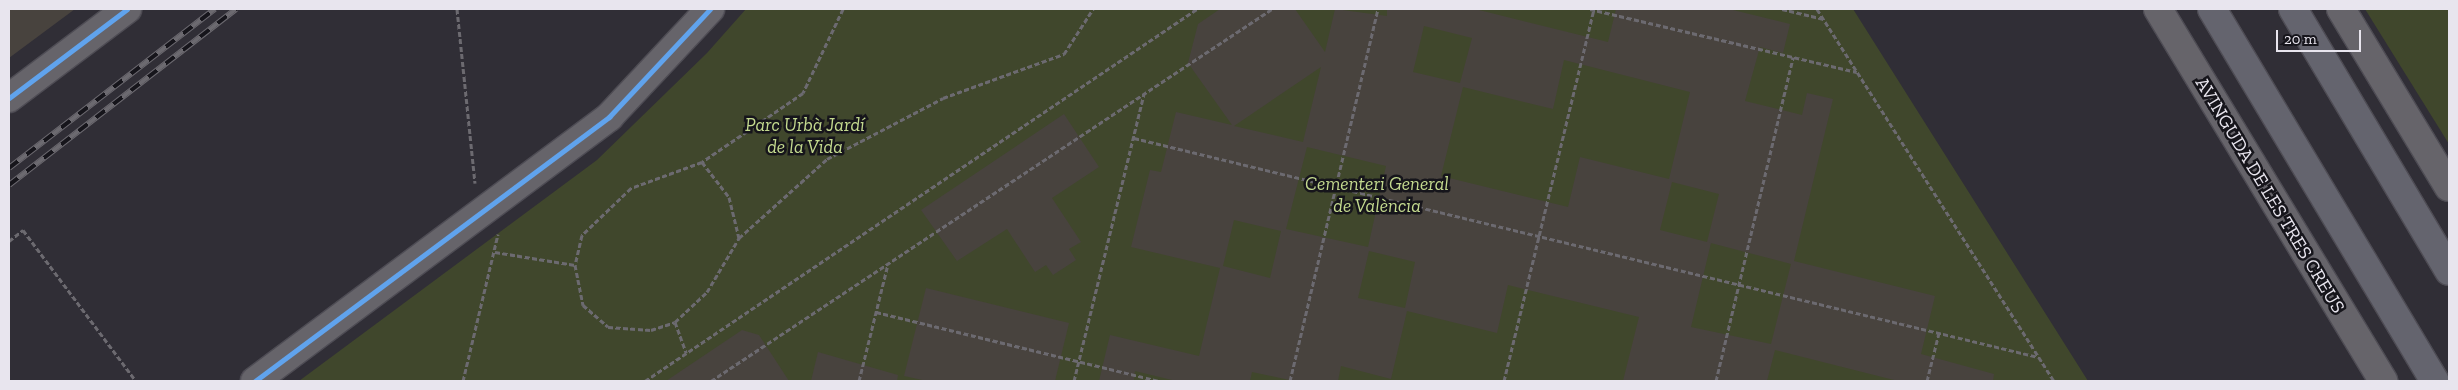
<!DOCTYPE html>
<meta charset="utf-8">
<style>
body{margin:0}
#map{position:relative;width:2458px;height:390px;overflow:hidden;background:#302e36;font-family:"Zilla Slab",serif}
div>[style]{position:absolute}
.green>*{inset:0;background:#40472c}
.building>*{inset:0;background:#48433e}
.path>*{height:3px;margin-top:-1.5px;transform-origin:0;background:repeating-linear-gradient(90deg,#6c6a70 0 5px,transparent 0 7.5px)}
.roads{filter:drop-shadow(1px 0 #4e4c54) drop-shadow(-1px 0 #4e4c54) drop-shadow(0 1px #4e4c54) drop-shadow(0 -1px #4e4c54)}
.minor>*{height:28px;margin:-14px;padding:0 14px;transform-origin:14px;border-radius:14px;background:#66646a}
.major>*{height:28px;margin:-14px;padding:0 14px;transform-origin:14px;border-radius:14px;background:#64646e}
.rail>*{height:5.5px;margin-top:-2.75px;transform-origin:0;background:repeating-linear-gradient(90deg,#16151b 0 11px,#6c6a70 0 22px);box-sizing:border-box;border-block:1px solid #6c6a70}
.cycleway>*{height:5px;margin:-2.5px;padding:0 2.5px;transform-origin:2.5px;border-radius:2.5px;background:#60a3ed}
span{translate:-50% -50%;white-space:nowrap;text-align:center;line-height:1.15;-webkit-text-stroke:5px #16151b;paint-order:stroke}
.park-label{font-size:19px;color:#c4da8f;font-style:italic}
.street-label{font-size:19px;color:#e8e5ee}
.frame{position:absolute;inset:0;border:10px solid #e8e5ee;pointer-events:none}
.scale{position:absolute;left:2276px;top:30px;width:85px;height:22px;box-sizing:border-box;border:2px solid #e8e5ee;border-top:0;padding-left:6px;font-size:15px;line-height:18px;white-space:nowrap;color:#e8e5ee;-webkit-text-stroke:4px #16151b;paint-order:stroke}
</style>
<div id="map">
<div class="green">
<div style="clip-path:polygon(746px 9px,1853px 9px,2088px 381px,299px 381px,597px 160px,707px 53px)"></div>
<div style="clip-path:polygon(2365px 9px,2449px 9px,2449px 144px)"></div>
</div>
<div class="building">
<div style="clip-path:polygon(9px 9px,75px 9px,9px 58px)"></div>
<div style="clip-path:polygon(evenodd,1220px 9px,1295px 9px,1325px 52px,1335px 9px,1387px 16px,1387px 9px,1475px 9px,1608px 42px,1616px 9px,1729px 9px,1790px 24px,1783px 53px,1760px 47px,1745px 101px,1802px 115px,1807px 93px,1833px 99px,1794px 261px,1935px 296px,1921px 354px,1994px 374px,1993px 381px,1898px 381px,1775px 350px,1767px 381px,1623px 381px,1639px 317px,1508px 285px,1497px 333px,1407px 311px,1391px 379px,1341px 366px,1338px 381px,1294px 381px,1252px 372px,1250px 381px,1176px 381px,1135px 371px,1134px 381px,1099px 381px,1110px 335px,1199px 356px,1220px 268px,1131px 247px,1150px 170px,1161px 172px,1176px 112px,1232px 125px,1188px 63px,1198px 24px,1220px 9px,1424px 26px,1472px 38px,1460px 83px,1413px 72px,1424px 26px,1220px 9px,1564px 60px,1690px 92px,1669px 179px,1580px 157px,1568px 207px,1441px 176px,1463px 87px,1553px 109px,1564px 60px,1220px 9px,1321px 67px,1303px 142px,1234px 126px,1321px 67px,1220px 9px,1307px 147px,1386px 166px,1368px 247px,1286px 229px,1307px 147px,1220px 9px,1672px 182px,1719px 194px,1707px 242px,1791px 264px,1771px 344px,1691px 327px,1711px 243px,1660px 230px,1672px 182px,1220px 9px,1234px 220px,1281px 231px,1270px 278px,1223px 266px,1234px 220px,1220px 9px,1369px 251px,1415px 262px,1405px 308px,1358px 298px,1369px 251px)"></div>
<div style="clip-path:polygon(1064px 114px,1099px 167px,1052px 198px,1081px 242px,1069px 249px,1076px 260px,1053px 275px,1046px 265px,1035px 272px,1007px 229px,957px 261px,921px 210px)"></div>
<div style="clip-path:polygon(926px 288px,1069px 323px,1055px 381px,927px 381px,904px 376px)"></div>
<div style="clip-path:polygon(742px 330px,759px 335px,789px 381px,666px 381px)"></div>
<div style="clip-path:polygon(818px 352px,898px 375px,897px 381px,811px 381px)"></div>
</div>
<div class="path">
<div style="left:457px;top:9px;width:175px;rotate:84.1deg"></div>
<div style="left:843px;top:9px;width:93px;rotate:115.5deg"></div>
<div style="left:803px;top:93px;width:122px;rotate:145.7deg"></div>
<div style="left:702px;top:162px;width:76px;rotate:159.9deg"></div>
<div style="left:631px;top:188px;width:68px;rotate:136.2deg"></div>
<div style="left:582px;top:235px;width:31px;rotate:103deg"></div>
<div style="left:575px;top:265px;width:41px;rotate:78.7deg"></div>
<div style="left:583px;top:305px;width:33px;rotate:41deg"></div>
<div style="left:608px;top:327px;width:43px;rotate:4deg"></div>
<div style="left:651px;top:330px;width:25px;rotate:-18deg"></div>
<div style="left:675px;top:322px;width:44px;rotate:-43.2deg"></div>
<div style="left:707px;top:292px;width:63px;rotate:-59.3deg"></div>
<div style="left:739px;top:238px;width:118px;rotate:-41.9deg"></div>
<div style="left:827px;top:159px;width:131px;rotate:-27.7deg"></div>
<div style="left:943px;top:98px;width:129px;rotate:-20deg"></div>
<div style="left:1064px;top:54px;width:54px;rotate:-57.2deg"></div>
<div style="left:1590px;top:9px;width:274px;rotate:13.3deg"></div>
<div style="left:1782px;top:9px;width:43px;rotate:13.4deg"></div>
<div style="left:1817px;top:9px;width:441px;rotate:57.5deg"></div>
<div style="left:1134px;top:138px;width:930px;rotate:13.62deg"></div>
<div style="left:702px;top:162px;width:44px;rotate:52.4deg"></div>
<div style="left:729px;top:197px;width:42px;rotate:76.3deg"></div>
<div style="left:9px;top:241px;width:18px;rotate:-38deg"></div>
<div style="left:23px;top:230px;width:189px;rotate:53.2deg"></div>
<div style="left:495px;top:252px;width:81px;rotate:9.2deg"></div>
<div style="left:876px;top:312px;width:292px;rotate:13.7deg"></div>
<div style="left:675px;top:322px;width:33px;rotate:70deg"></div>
<div style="left:463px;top:381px;width:151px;rotate:-76.6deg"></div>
<div style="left:645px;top:381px;width:666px;rotate:-33.98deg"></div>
<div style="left:711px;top:381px;width:673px;rotate:-33.55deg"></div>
<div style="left:859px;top:381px;width:121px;rotate:-76.1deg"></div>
<div style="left:1074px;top:381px;width:295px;rotate:-76.3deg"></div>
<div style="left:1290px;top:381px;width:382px;rotate:-76.7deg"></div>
<div style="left:1504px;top:381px;width:383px;rotate:-76.4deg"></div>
<div style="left:1716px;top:381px;width:333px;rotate:-76.6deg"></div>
<div style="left:1927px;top:381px;width:49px;rotate:-76deg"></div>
</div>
<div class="roads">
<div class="minor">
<div style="left:2158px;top:9px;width:435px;rotate:58.8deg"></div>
<div style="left:2341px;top:9px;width:208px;rotate:58.8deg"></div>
<div style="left:9px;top:98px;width:148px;rotate:-37deg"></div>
<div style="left:255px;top:381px;width:442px;rotate:-36.7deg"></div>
<div style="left:609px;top:117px;width:148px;rotate:-46.9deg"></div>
</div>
<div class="major">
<div style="left:2212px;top:9px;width:434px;rotate:59.1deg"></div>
<div style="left:2293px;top:9px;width:305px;rotate:59.2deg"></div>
</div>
</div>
<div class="rail">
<div style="left:9px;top:168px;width:260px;rotate:-37.7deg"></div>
<div style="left:9px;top:185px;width:287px;rotate:-37.8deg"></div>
</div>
<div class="cycleway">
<div style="left:9px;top:98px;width:148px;rotate:-37deg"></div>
<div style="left:255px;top:381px;width:442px;rotate:-36.7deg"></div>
<div style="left:609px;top:117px;width:148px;rotate:-46.9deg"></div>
</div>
<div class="park-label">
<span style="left:805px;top:136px">Parc Urbà Jardí<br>de la Vida</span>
<span style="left:1377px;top:195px">Cementeri General<br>de València</span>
</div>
<div class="street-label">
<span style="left:2270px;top:195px;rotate:59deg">AVINGUDA DE LES TRES CREUS</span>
</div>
<div class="frame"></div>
<div class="scale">20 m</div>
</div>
